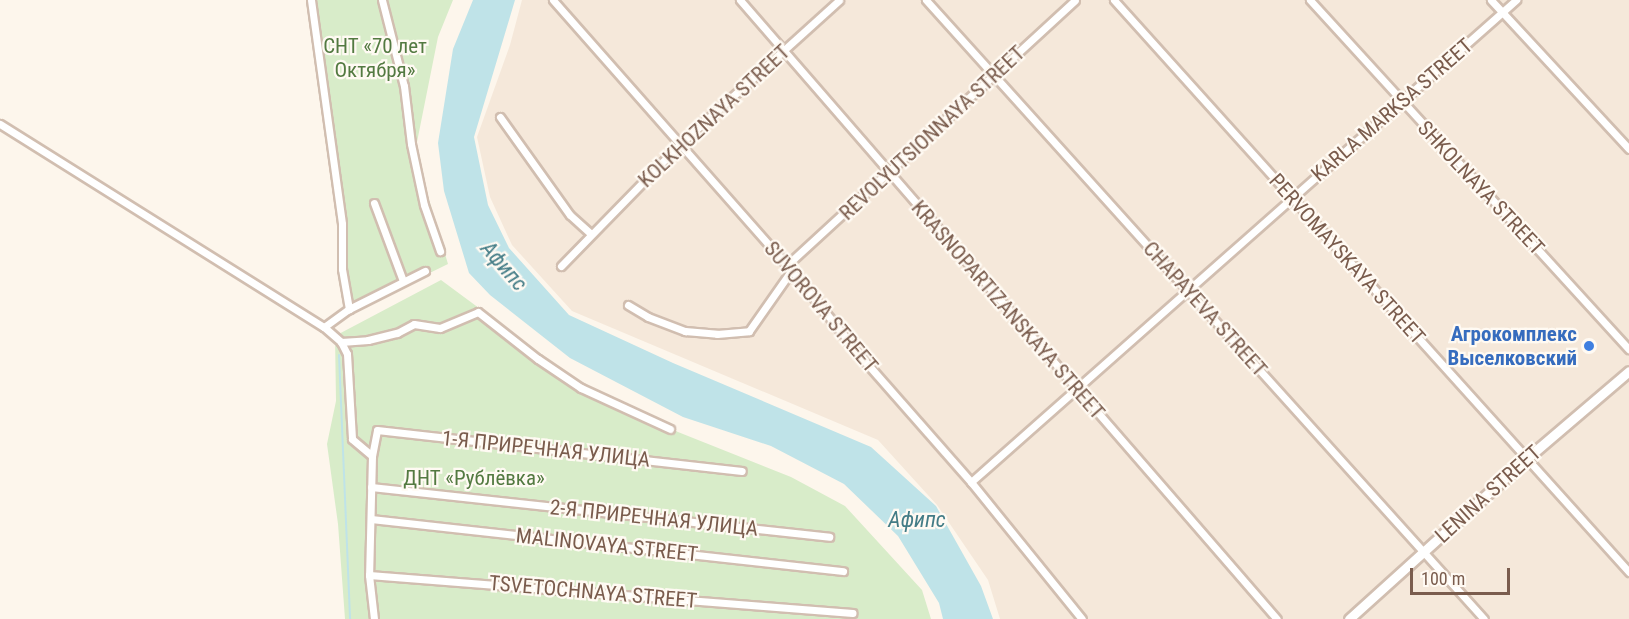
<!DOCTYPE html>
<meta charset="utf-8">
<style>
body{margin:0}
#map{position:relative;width:1629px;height:619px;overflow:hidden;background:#fdf6ec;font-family:"Roboto Condensed",sans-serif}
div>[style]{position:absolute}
.residential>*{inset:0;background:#f5e8da}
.green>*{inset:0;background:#d8ecc9}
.water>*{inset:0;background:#bfe3e8}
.stream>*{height:2px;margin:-1px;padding:0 1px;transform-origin:1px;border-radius:1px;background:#bfe3e8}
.roads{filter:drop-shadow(2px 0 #d1beb0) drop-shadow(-2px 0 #d1beb0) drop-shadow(0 2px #d1beb0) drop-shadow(0 -2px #d1beb0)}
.minor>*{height:7px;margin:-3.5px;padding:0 3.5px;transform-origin:3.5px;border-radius:3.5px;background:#fff}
.tertiary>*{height:9px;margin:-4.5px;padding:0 4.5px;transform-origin:4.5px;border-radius:4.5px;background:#fff}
.dots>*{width:16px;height:16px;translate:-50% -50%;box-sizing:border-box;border:3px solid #fffaf3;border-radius:50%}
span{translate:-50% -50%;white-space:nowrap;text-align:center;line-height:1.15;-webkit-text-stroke:4.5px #fffaf3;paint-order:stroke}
.park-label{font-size:21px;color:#537a41}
.street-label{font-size:21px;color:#7a5c4d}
.shop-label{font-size:21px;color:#366cbe;font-weight:700}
.right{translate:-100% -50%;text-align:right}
.water-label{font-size:22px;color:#437c86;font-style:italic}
.scale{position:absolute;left:1410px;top:568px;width:100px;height:27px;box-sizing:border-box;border:3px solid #7a5c4d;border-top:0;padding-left:8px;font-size:18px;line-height:21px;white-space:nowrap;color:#7a5c4d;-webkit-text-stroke:4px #fffaf3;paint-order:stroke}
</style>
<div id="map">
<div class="residential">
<div style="clip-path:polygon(522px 0,1629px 0,1629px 619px,1000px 619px,988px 580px,937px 505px,878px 440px,572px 311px,512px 245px,490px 197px,477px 137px,510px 45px)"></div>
</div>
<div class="green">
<div style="clip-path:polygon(308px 0,453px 0,438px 37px,415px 152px,448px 264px,346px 314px,340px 269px,337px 208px)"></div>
<div style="clip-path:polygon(441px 280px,583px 385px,678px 432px,791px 477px,845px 506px,922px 590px,931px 619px,345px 619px,338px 524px,327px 444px,336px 401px,335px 336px)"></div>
</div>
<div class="water">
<div style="clip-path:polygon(473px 0,515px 0,474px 137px,488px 205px,509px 248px,569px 315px,673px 363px,871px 447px,936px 506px,981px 586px,993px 619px,943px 619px,939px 603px,898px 536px,844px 484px,771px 446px,683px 417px,570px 358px,490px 295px,469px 273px,444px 191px,438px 143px,453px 49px)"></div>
</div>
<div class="stream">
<div style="left:339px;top:355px;width:264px;rotate:87.6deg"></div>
</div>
<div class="roads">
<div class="minor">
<div style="left:311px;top:0;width:226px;rotate:82.1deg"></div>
<div style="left:342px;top:224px;width:45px;rotate:90deg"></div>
<div style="left:342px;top:269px;width:41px;rotate:80.1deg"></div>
<div style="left:382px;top:0;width:89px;rotate:75.7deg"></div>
<div style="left:404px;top:86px;width:58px;rotate:83.1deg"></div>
<div style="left:411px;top:144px;width:62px;rotate:78deg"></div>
<div style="left:424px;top:205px;width:49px;rotate:70.8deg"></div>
<div style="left:553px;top:0;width:354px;rotate:48.6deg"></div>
<div style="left:787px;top:265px;width:121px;rotate:51deg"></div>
<div style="left:863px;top:359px;width:164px;rotate:48.7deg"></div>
<div style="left:971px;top:482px;width:176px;rotate:51deg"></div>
<div style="left:740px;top:0;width:819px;rotate:49.06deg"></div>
<div style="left:926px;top:0;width:833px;rotate:47.97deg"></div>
<div style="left:1114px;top:0;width:770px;rotate:48deg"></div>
<div style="left:1310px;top:0;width:473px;rotate:47.6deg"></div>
<div style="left:1491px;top:0;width:203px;rotate:47.2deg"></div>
<div style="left:500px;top:117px;width:120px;rotate:54.5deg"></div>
<div style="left:570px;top:215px;width:27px;rotate:42deg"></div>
<div style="left:0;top:124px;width:382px;rotate:32.1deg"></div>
<div style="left:324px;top:327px;width:23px;rotate:41deg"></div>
<div style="left:341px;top:342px;width:13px;rotate:63deg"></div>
<div style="left:347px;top:354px;width:85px;rotate:86.6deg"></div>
<div style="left:352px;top:439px;width:26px;rotate:40deg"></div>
<div style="left:372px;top:456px;width:119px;rotate:91.4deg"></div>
<div style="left:369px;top:575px;width:44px;rotate:83.5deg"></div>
<div style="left:374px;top:203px;width:83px;rotate:69.6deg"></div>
<div style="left:787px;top:265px;width:391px;rotate:-42.6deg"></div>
<div style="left:561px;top:266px;width:172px;rotate:-45.7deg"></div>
<div style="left:681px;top:143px;width:213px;rotate:-42.1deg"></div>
<div style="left:628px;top:305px;width:23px;rotate:31deg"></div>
<div style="left:648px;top:317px;width:40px;rotate:21deg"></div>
<div style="left:685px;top:331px;width:32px;rotate:5deg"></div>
<div style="left:717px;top:334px;width:32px;rotate:-5deg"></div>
<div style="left:749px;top:331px;width:73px;rotate:-55deg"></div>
<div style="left:324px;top:327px;width:31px;rotate:-36deg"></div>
<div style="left:349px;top:309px;width:85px;rotate:-26.6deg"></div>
<div style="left:341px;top:342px;width:27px;rotate:-4deg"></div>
<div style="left:368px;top:340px;width:30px;rotate:-14deg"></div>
<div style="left:397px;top:333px;width:19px;rotate:-28deg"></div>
<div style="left:414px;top:324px;width:26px;rotate:9deg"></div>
<div style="left:440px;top:328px;width:41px;rotate:-22.8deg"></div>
<div style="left:478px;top:312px;width:76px;rotate:38.1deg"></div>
<div style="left:538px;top:359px;width:52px;rotate:34deg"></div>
<div style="left:581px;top:388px;width:98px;rotate:24.7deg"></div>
<div style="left:372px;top:456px;width:26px;rotate:-79deg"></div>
<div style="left:377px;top:430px;width:367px;rotate:6.4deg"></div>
<div style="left:971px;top:482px;width:728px;rotate:-41.49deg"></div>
<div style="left:371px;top:487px;width:461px;rotate:6.2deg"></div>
<div style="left:371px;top:519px;width:475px;rotate:6.3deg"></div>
<div style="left:369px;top:575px;width:485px;rotate:4.5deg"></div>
</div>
<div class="tertiary">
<div style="left:1349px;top:619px;width:239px;rotate:-42.1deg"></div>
<div style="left:1526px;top:459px;width:135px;rotate:-40.5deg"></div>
</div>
</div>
<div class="dots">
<div style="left:1589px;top:346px;background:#3f7fe0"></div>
</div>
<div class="park-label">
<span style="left:375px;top:58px">СНТ «70 лет<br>Октября»</span>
<span style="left:474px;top:478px">ДНТ «Рублёвка»</span>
</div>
<div class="street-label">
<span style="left:1392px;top:110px;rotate:-41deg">KARLA MARKSA STREET</span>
<span style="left:714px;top:116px;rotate:-43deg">KOLKHOZNAYA STREET</span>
<span style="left:932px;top:133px;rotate:-43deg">REVOLYUTSIONNAYA STREET</span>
<span style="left:1481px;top:188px;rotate:47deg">SHKOLNAYA STREET</span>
<span style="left:1347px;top:259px;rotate:48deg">PERVOMAYSKAYA STREET</span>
<span style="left:821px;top:307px;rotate:50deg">SUVOROVA STREET</span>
<span style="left:1205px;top:309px;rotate:48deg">CHAPAYEVA STREET</span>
<span style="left:1008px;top:310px;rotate:49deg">KRASNOPARTIZANSKAYA STREET</span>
<span style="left:546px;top:449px;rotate:6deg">1-Я ПРИРЕЧНАЯ УЛИЦА</span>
<span style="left:1488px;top:494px;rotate:-42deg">LENINA STREET</span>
<span style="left:654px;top:518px;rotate:6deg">2-Я ПРИРЕЧНАЯ УЛИЦА</span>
<span style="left:607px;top:545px;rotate:6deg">MALINOVAYA STREET</span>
<span style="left:593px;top:592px;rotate:5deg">TSVETOCHNAYA STREET</span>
</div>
<div class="shop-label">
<span class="right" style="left:1577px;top:346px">Агрокомплекс<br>Выселковский</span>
</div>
<div class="water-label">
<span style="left:504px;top:266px;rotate:49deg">Афипс</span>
<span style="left:917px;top:520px">Афипс</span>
</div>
<div class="scale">100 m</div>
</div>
